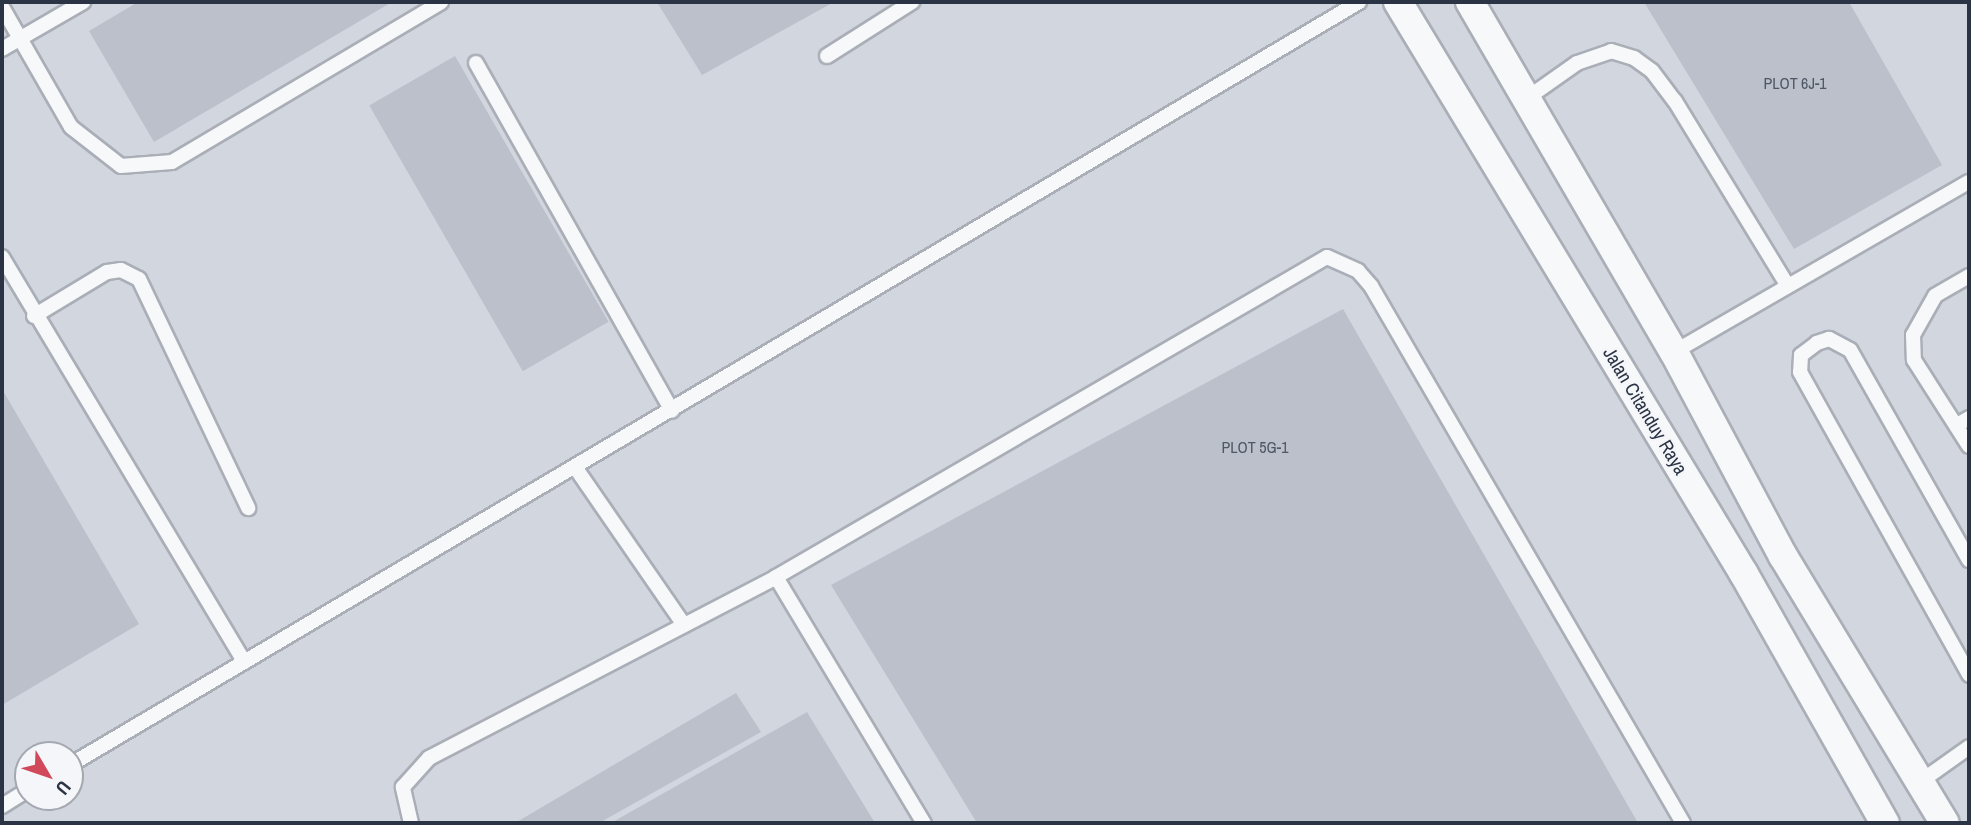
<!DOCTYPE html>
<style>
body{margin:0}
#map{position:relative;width:1971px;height:825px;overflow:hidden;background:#e4e7ec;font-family:"Archivo Narrow",sans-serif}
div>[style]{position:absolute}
.built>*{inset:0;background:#d2d6de}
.building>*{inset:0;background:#bbc0ca;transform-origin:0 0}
.roads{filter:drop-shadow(2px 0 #a9aeb7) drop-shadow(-2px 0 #a9aeb7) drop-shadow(0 2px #a9aeb7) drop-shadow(0 -2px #a9aeb7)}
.service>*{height:14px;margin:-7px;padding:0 7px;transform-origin:7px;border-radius:7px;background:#f7f8fa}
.minor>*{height:28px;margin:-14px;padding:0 14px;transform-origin:14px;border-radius:14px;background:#f7f8fa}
span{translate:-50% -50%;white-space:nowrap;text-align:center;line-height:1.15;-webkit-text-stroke:5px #f4f6f9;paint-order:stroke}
.number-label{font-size:16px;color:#4f5766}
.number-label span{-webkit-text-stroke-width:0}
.street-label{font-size:19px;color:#2b3445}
.frame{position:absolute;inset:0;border:4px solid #2b3445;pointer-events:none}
.north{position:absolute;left:14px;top:741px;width:70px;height:70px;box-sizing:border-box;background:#f4f6f9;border:2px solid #a4a8b1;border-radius:50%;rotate:129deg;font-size:19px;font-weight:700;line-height:28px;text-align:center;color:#2b3445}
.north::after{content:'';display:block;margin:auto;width:24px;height:32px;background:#d1495b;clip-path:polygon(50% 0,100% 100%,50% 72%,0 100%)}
</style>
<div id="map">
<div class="built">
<div style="clip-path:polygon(evenodd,2px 2px,1969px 2px,1969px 823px,2px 823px,2px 2px,28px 755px,70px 755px,70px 797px,28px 797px,28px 755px)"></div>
</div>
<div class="building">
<div style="clip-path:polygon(138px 2px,392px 2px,154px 142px,89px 31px)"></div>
<div style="clip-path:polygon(657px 2px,834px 2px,702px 75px)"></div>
<div style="clip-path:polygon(1644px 2px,1849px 2px,1942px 165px,1794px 249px)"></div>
<div style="left:455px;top:56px;width:307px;height:99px;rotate:60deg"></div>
<div style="clip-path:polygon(1343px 309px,1638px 823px,977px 823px,831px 585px)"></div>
<div style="clip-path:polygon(2px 389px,139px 624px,2px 705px)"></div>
<div style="clip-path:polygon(736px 693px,761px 732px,599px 823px,515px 823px)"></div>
<div style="clip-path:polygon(807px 712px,875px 823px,611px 823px)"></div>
</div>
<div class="roads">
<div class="service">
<div style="left:2px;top:7px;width:138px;rotate:60.1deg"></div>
<div style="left:71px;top:127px;width:63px;rotate:38deg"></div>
<div style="left:121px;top:166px;width:51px;rotate:-4.5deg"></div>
<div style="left:172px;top:162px;width:313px;rotate:-30.7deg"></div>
<div style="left:2px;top:49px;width:94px;rotate:-30.1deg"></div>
<div style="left:827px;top:56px;width:101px;rotate:-32.4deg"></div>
<div style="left:476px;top:63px;width:399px;rotate:60.6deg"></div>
<div style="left:1526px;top:99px;width:62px;rotate:-35.2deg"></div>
<div style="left:1577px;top:63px;width:36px;rotate:-19deg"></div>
<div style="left:1611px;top:51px;width:24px;rotate:17deg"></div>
<div style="left:1634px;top:58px;width:22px;rotate:36deg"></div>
<div style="left:1652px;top:71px;width:38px;rotate:53deg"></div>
<div style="left:1675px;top:101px;width:213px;rotate:58.6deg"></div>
<div style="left:2px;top:257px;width:472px;rotate:59.1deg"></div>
<div style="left:1969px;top:276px;width:39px;rotate:150deg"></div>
<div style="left:1935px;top:296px;width:45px;rotate:119.4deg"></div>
<div style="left:1913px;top:335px;width:25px;rotate:88deg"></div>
<div style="left:1914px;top:360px;width:102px;rotate:57.4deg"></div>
<div style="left:34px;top:316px;width:85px;rotate:-31.1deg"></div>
<div style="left:107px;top:272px;width:14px;rotate:-8deg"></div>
<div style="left:121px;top:270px;width:20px;rotate:27deg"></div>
<div style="left:139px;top:279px;width:254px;rotate:64.5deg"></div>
<div style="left:1674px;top:352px;width:340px;rotate:-30deg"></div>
<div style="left:1957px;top:425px;width:14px;rotate:-30deg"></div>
<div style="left:575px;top:467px;width:192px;rotate:55.4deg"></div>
<div style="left:1969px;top:560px;width:241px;rotate:-119.5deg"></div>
<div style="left:1850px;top:350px;width:24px;rotate:-152deg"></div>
<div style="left:1829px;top:339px;width:13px;rotate:162deg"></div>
<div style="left:1817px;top:343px;width:20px;rotate:143deg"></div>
<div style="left:1801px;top:355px;width:17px;rotate:93deg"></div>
<div style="left:1800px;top:372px;width:347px;rotate:60.8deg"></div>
<div style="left:776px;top:577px;width:287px;rotate:59deg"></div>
<div style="left:70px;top:765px;width:1498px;rotate:-30.62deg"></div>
<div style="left:1920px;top:782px;width:60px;rotate:-35.5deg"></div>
<div style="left:2px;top:806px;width:31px;rotate:-32deg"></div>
<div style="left:411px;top:823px;width:37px;rotate:-103deg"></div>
<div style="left:403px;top:787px;width:39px;rotate:-48deg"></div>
<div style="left:429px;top:758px;width:391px;rotate:-27.5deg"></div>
<div style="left:776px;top:577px;width:637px;rotate:-30.15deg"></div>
<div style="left:1327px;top:257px;width:34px;rotate:24deg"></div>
<div style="left:1358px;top:271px;width:20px;rotate:49deg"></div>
<div style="left:1371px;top:286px;width:621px;rotate:59.84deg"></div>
</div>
<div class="minor">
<div style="left:1398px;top:2px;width:669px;rotate:58.83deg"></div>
<div style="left:1744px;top:574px;width:286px;rotate:60.5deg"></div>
<div style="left:1470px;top:2px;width:405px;rotate:59.8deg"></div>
<div style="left:1674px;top:352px;width:231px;rotate:61.9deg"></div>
<div style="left:1783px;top:556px;width:312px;rotate:58.8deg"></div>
</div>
</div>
<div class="number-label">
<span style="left:1795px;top:83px">PLOT 6J-1</span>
<span style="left:1255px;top:447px">PLOT 5G-1</span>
</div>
<div class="street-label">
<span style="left:1645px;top:411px;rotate:59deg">Jalan Citanduy Raya</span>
</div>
<div class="frame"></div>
<div class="north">U</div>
</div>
